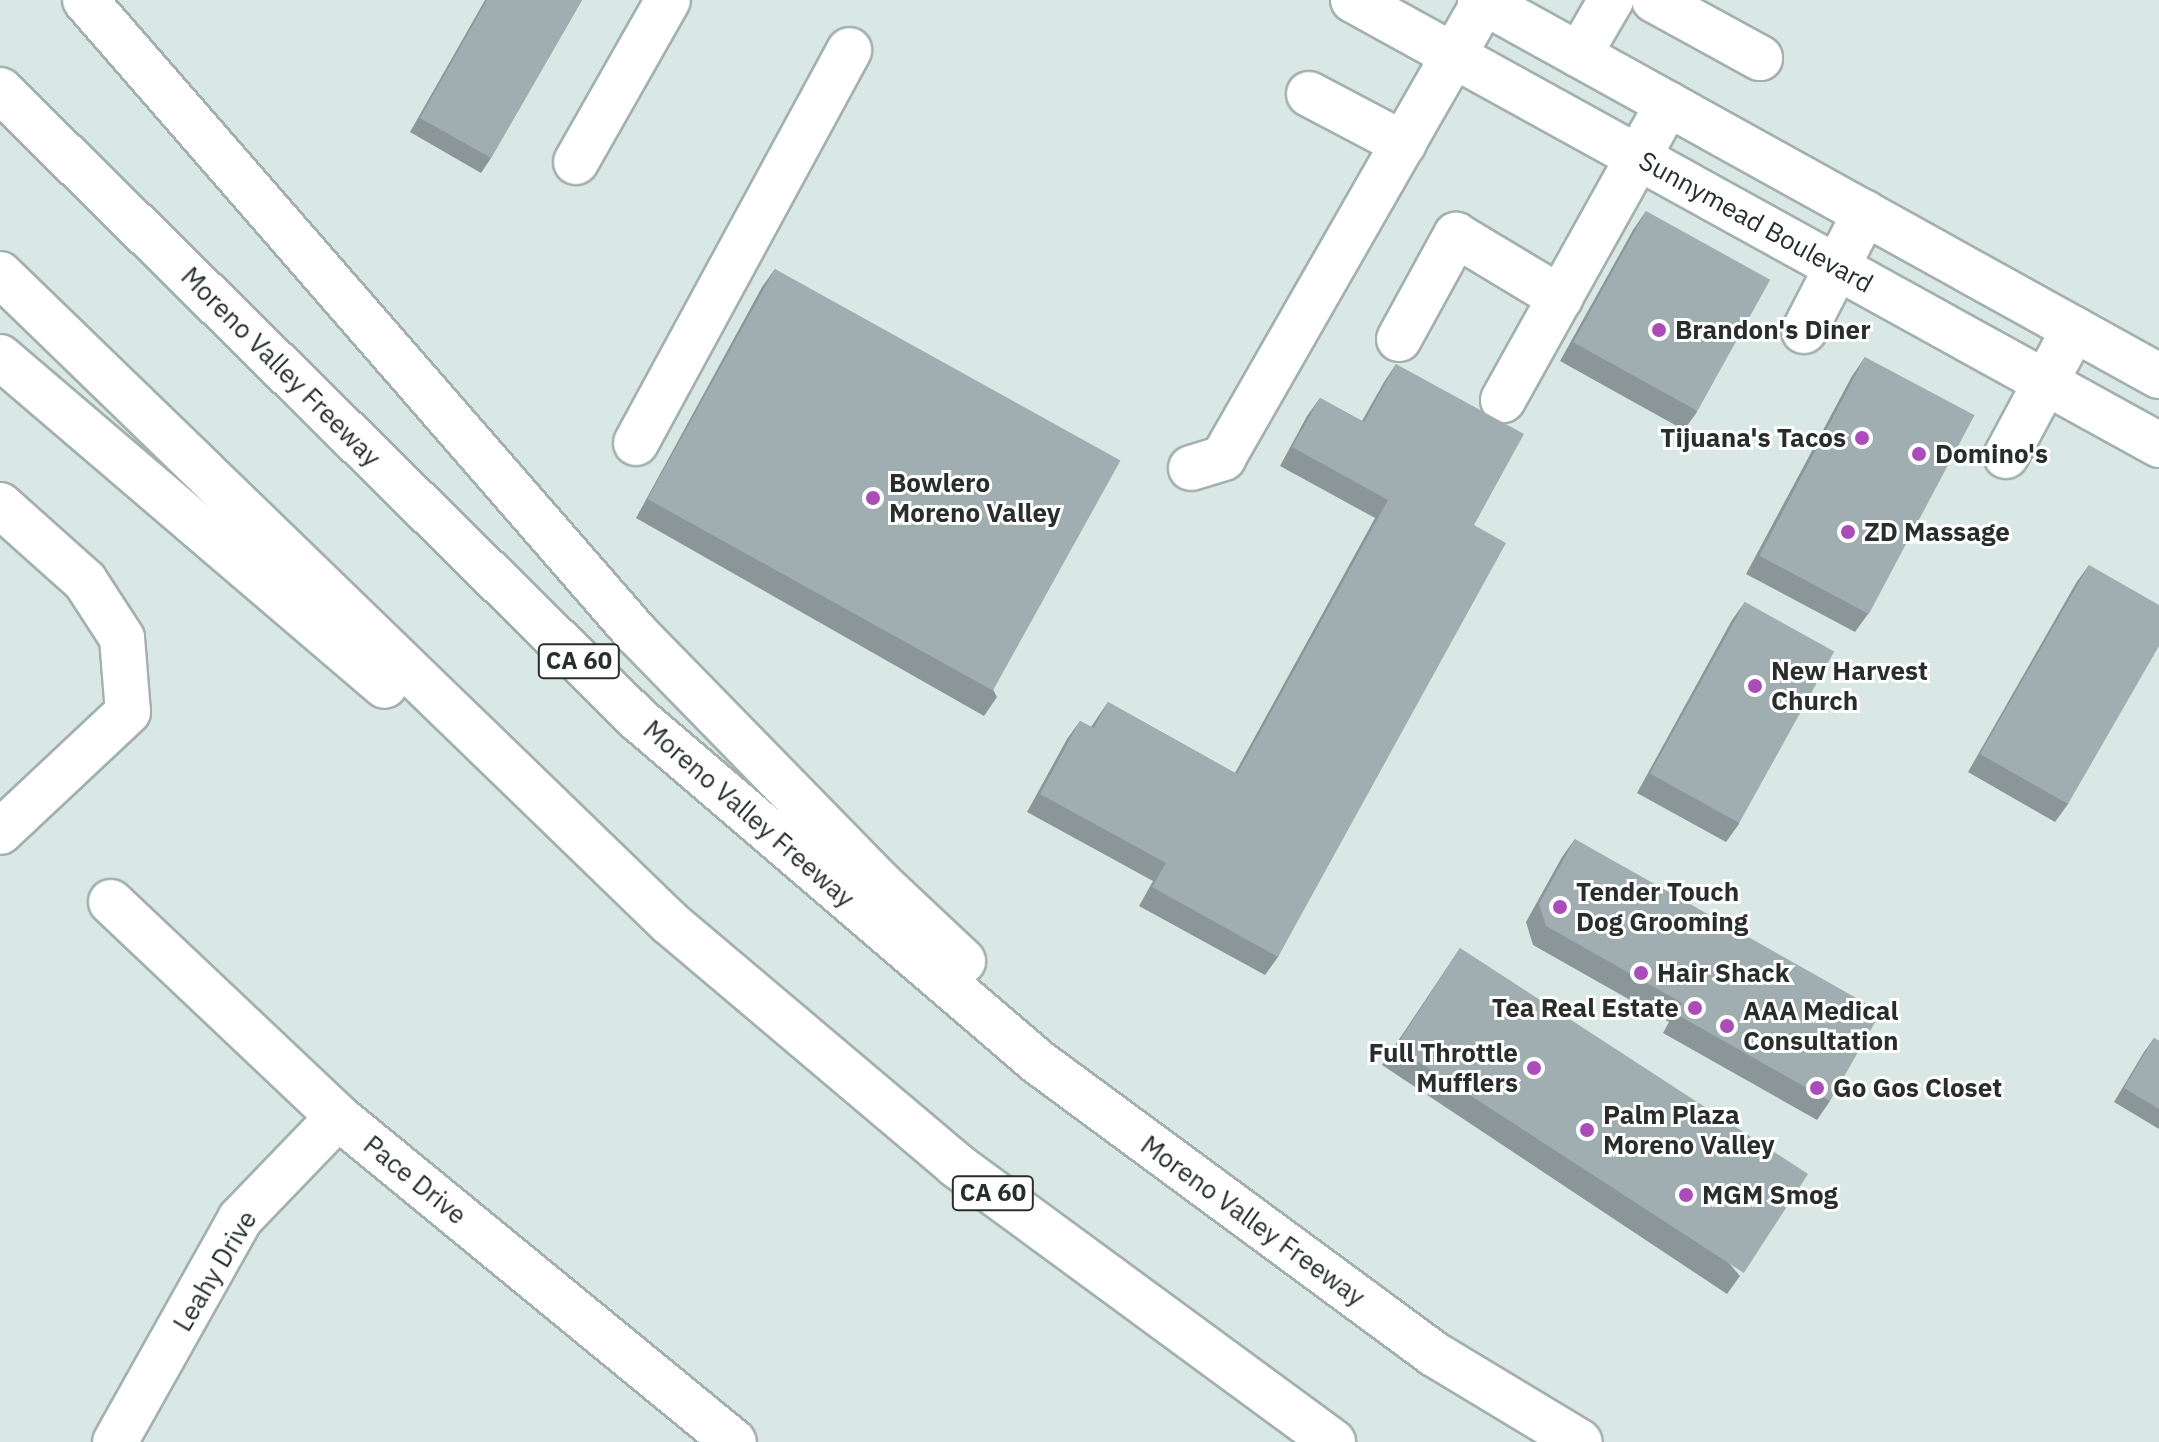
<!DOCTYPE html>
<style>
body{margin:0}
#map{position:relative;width:2159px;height:1442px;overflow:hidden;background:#d9e7e5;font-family:"IBM Plex Sans",sans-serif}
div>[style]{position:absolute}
.roads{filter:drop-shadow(2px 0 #a3b1ae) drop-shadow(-2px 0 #a3b1ae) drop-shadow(0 2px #a3b1ae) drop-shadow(0 -2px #a3b1ae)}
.minor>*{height:44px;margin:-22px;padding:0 22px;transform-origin:22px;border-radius:22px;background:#fff}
.major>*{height:44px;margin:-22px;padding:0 22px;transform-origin:22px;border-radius:22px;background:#fff}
.highway>*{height:44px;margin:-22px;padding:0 22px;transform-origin:22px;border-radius:22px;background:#fff}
.wall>*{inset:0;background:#8a9698}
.building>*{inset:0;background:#a1aeb1;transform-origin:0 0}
.dots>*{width:22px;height:22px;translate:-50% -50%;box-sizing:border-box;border:4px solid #fff;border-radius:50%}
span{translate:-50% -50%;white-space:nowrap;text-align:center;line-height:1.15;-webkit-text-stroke:6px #fff;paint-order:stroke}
.shield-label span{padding:2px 6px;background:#fff;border:2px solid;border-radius:6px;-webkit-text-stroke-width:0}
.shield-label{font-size:24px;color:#292e2d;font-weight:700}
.street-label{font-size:26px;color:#292e2d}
.poi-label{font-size:26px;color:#292e2d;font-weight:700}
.left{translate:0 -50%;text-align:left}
.right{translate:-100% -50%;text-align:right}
</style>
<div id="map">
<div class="roads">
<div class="minor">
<div style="left:1654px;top:0;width:121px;rotate:28.7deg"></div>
<div style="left:1579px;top:55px;width:64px;rotate:-59.8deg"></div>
<div style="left:1309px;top:94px;width:107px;rotate:27.8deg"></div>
<div style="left:576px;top:162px;width:186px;rotate:-60.4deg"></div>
<div style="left:1804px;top:331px;width:133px;rotate:-62.7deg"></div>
<div style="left:1399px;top:339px;width:119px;rotate:-61.3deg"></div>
<div style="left:1456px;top:235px;width:122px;rotate:31deg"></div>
<div style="left:1503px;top:400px;width:339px;rotate:-60.9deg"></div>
<div style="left:636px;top:443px;width:447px;rotate:-61.5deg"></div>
<div style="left:2006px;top:456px;width:144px;rotate:-61.8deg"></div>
<div style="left:1191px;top:468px;width:34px;rotate:-17deg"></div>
<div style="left:1223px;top:458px;width:525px;rotate:-60.21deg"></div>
<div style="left:0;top:505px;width:114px;rotate:41.8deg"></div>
<div style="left:85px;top:581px;width:68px;rotate:57deg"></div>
<div style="left:122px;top:638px;width:74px;rotate:85.4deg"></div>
<div style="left:128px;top:712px;width:175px;rotate:136.8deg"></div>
<div style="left:111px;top:902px;width:313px;rotate:43.4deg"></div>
<div style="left:338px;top:1117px;width:512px;rotate:39.38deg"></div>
<div style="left:115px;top:1442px;width:256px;rotate:-60.7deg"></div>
<div style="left:240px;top:1219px;width:141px;rotate:-46.1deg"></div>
</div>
<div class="major">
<div style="left:1353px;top:0;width:921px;rotate:28.9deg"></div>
<div style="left:1480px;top:0;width:776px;rotate:28.98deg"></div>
</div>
<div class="highway">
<div style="left:85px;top:0;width:841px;rotate:48.96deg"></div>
<div style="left:637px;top:634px;width:345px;rotate:45.7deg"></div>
<div style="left:878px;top:881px;width:117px;rotate:43.3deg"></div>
<div style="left:0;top:90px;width:896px;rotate:44.59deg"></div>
<div style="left:638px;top:719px;width:527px;rotate:40.61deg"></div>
<div style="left:1038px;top:1062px;width:492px;rotate:36.4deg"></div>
<div style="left:1434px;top:1354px;width:170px;rotate:31.1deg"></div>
<div style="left:0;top:274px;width:933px;rotate:44.09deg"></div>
<div style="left:670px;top:923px;width:375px;rotate:40.2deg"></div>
<div style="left:956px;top:1165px;width:468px;rotate:36.3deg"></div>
<div style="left:0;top:357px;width:506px;rotate:40.52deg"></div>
</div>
</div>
<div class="wall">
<div style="clip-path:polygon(485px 0,582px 0,491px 158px,481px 173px,410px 132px)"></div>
<div style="clip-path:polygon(1646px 211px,1697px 412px,1684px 430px,1560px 361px,1633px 230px)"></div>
<div style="clip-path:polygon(775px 269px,997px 697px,984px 716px,636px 518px,762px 287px)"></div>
<div style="clip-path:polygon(1865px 357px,1868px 614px,1855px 632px,1746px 574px,1852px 376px)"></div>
<div style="clip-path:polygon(1396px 364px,1474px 525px,1278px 957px,1265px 975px,1139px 906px,1153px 881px,1027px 812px,1067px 739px,1080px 721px,1091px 727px,1108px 702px,1235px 773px,1375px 518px,1280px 466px,1307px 416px,1320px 398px,1362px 421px,1384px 382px)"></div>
<div style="clip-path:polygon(2089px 565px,2068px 804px,2055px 822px,1968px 772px,2076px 583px)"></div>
<div style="clip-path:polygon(1745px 602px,1739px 824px,1726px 842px,1637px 793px,1732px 620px)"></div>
<div style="clip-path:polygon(1575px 839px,1830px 1101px,1817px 1120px,1663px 1033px,1669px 1022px,1533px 945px,1526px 922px,1562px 857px)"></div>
<div style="clip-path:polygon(1460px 948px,1740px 1276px,1727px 1294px,1382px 1065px)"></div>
<div style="clip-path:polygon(2154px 1038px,2159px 1041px,2159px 1129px,2114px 1102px,2144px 1052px)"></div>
</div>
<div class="building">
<div style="clip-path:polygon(487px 0,582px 0,491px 158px,420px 118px)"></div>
<div style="left:1646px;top:211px;width:142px;height:150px;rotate:29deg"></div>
<div style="left:775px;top:269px;width:395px;height:263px;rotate:29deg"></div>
<div style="left:1865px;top:357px;width:124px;height:225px;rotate:28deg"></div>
<div style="clip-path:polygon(1396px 364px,1524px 434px,1474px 525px,1506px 543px,1278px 957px,1152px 887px,1166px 863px,1040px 794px,1080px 721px,1094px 728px,1108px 702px,1237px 774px,1388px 500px,1292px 447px,1320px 398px,1364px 422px)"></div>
<div style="clip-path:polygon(2089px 565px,2159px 605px,2159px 646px,2068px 804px,1980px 754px)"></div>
<div style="left:1745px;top:602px;width:102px;height:196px;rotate:29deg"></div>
<div style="clip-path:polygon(1575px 839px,1881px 1012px,1830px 1101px,1676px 1014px,1682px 1003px,1546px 926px,1539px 904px)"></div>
<div style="left:1460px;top:948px;width:415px;height:118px;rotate:33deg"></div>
<div style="clip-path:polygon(2154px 1038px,2159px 1041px,2159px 1109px,2124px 1088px)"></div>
</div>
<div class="dots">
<div style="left:1659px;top:330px;background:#aa4db8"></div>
<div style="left:1862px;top:438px;background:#aa4db8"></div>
<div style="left:1919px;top:454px;background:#aa4db8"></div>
<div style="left:873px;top:498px;background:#aa4db8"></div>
<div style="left:1848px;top:532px;background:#aa4db8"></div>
<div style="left:1755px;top:686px;background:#aa4db8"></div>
<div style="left:1560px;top:907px;background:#aa4db8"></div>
<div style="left:1641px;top:973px;background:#aa4db8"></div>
<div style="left:1695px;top:1008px;background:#aa4db8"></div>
<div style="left:1727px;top:1026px;background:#aa4db8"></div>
<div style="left:1534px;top:1068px;background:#aa4db8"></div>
<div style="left:1817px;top:1088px;background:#aa4db8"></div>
<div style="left:1587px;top:1130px;background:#aa4db8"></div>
<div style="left:1686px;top:1195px;background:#aa4db8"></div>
</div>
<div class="shield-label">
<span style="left:579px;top:661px">CA 60</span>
<span style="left:993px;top:1193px">CA 60</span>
</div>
<div class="street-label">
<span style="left:1756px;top:222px;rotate:29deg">Sunnymead Boulevard</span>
<span style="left:281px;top:367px;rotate:45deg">Moreno Valley Freeway</span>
<span style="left:749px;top:814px;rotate:41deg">Moreno Valley Freeway</span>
<span style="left:415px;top:1180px;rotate:39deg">Pace Drive</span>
<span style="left:1253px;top:1221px;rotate:36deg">Moreno Valley Freeway</span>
<span style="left:215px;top:1271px;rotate:-59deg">Leahy Drive</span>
</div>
<div class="poi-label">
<span class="left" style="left:1675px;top:330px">Brandon's Diner</span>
<span class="right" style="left:1846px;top:438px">Tijuana's Tacos</span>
<span class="left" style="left:1935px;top:454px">Domino's</span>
<span class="left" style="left:889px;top:498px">Bowlero<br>Moreno Valley</span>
<span class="left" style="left:1864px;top:532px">ZD Massage</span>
<span class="left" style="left:1771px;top:686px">New Harvest<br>Church</span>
<span class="left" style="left:1576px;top:907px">Tender Touch<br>Dog Grooming</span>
<span class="left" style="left:1657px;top:973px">Hair Shack</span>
<span class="right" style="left:1679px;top:1008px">Tea Real Estate</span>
<span class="left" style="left:1743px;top:1026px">AAA Medical<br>Consultation</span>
<span class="right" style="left:1518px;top:1068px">Full Throttle<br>Mufflers</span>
<span class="left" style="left:1833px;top:1088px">Go Gos Closet</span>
<span class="left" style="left:1603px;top:1130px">Palm Plaza<br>Moreno Valley</span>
<span class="left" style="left:1702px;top:1195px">MGM Smog</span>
</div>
</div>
